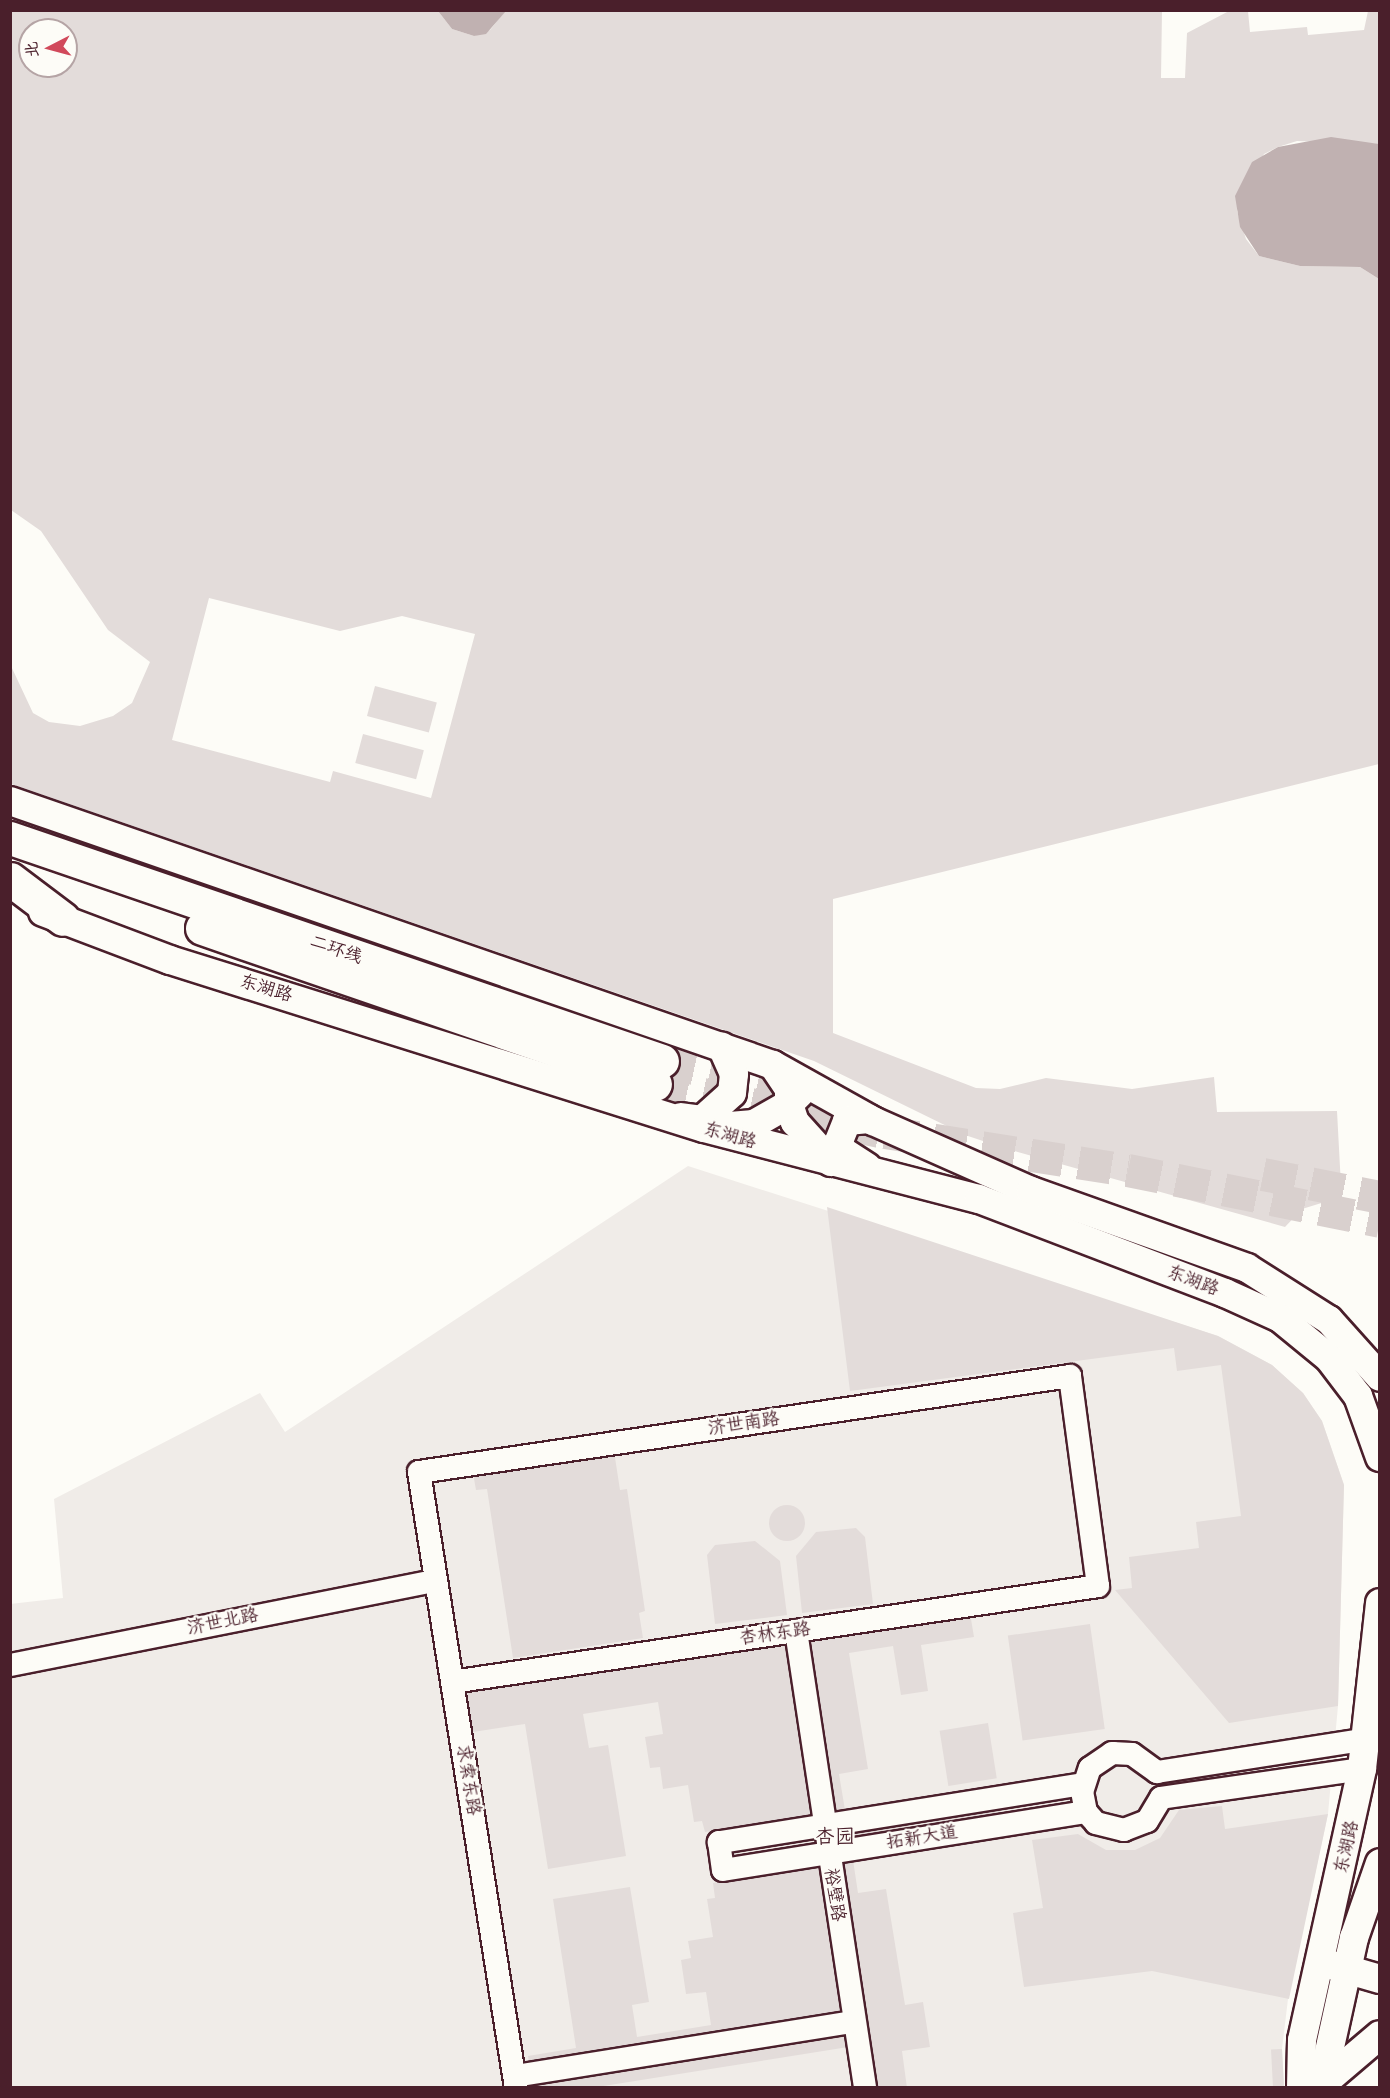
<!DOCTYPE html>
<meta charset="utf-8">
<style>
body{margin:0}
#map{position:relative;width:1390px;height:2098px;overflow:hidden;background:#fdfcf7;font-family:"Comic Neue","LXGW WenKai TC",sans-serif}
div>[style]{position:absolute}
.built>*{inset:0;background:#f0ece8}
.green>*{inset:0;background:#e3dcda;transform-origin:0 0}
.round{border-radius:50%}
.water>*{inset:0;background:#c0b1b1}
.highway-tunnel>*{height:33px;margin-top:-16.5px;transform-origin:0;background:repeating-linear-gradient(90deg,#d9d0ce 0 33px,transparent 0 49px)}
.roads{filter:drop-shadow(2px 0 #4a1f2b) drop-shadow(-2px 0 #4a1f2b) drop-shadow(0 2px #4a1f2b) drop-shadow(0 -2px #4a1f2b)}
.minor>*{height:22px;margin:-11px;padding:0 11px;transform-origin:11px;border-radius:11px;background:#fdfcf7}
.major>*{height:28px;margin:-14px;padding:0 14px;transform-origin:14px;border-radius:14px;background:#fdfcf7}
.highway>*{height:33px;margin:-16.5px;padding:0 16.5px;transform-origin:16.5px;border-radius:16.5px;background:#fdfcf7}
span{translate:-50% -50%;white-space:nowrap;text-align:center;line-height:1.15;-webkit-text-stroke:4.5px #fdfcf7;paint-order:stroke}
.street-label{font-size:18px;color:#4a1f2b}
.neighbourhood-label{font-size:20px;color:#4a1f2b}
.frame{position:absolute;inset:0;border:12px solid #4a1f2b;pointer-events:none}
.north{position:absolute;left:18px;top:18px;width:60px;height:60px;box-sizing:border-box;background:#fdfcf7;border:2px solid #b5a4a5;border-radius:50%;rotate:264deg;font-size:16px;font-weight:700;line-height:24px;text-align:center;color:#4a1f2b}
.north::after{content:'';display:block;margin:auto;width:21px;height:27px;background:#d1495b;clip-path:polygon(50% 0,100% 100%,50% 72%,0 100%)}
</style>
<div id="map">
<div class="built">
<div style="clip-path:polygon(688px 1166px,1218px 1336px,1272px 1365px,1303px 1393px,1322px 1421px,1344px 1485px,1338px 1706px,1328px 1814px,1288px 1999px,1282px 2049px,1284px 2087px,11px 2087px,10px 1604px,63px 1598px,54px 1499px,260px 1393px,285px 1432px)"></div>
</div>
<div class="green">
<div style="clip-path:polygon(evenodd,506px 10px,1162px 11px,1161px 78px,1185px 78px,1187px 33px,1229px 11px,1248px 11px,1250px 32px,1307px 27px,1308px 35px,1364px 30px,1368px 11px,1379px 11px,1379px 144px,1297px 141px,1278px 147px,1264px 154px,1237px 211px,1246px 239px,1259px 256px,1300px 266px,1360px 267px,1379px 279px,1379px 764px,833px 899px,833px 1033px,976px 1088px,1000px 1089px,1046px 1078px,1132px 1089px,1214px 1077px,1217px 1112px,1337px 1111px,1341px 1186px,1328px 1201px,1302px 1209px,1285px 1227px,1007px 1149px,965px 1135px,814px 1061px,11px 784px,11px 666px,33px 713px,49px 722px,80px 726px,113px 716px,132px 703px,150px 662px,108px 630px,41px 531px,11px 510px,10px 11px,438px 11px,452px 29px,474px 36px,490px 30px,506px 10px,30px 30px,66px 30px,66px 66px,30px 66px,30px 30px,506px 10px,209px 598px,340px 631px,402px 616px,475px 634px,431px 798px,333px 771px,330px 782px,172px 740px,209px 598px)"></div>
<div style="left:375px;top:686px;width:64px;height:31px;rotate:15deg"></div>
<div style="left:363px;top:734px;width:63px;height:30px;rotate:15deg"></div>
<div style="clip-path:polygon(827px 1207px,1218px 1336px,1272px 1365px,1303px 1393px,1322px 1421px,1344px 1485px,1338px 1706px,1229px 1723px,1115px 1590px,1132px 1588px,1129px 1557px,1199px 1548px,1196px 1522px,1241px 1516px,1221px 1365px,1177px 1371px,1174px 1348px,850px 1391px)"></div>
<div style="clip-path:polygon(614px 1451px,620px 1490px,627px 1489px,645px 1611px,639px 1613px,643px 1638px,513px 1658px,487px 1489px,476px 1490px,473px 1473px)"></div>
<div class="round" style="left:769px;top:1505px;width:36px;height:36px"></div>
<div style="clip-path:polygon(856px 1528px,865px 1537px,873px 1604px,802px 1613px,796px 1556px,816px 1532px)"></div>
<div style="clip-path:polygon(755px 1541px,780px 1561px,787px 1615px,715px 1624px,707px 1555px,715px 1545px)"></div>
<div style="clip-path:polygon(970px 1613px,974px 1637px,921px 1645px,928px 1691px,901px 1695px,893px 1646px,849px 1653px,868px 1769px,839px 1774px,845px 1810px,705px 1832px,702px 1821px,694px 1822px,688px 1785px,663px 1789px,660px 1767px,650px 1768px,645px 1737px,663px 1734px,658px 1702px,583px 1714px,589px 1748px,608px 1745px,626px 1856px,548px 1869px,525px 1724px,473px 1732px,466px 1686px)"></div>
<div style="left:1090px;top:1624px;width:106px;height:83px;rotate:82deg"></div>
<div style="left:988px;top:1723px;width:56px;height:49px;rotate:81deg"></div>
<div style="clip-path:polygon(1222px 1806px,1225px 1829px,1328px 1814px,1289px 1999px,1152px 1971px,1024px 1987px,1013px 1913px,1043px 1908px,1032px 1840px,1078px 1834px,1106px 1850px,1135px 1850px,1160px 1838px,1179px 1810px)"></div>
<div style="left:999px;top:1807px;width:10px;height:67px;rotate:84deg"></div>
<div style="left:908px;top:1822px;width:10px;height:69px;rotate:79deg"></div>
<div style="clip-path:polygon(853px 1860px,858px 1893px,886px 1889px,905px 2005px,923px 2002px,930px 2047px,902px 2051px,907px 2088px,874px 2087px,867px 2044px,591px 2088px,533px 2087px,528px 2056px,576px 2048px,553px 1899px,630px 1887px,649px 2002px,632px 2005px,637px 2037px,711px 2025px,706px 1992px,686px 1994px,681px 1960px,691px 1958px,688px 1941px,713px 1937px,707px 1899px,715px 1898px,713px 1883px)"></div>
<div style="left:1282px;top:2049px;width:38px;height:11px;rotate:87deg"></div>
</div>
<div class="water">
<div style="clip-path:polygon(438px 11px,506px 11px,486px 34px,474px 36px,452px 29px)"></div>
<div style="clip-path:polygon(1331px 137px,1379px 144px,1379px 279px,1360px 267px,1300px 266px,1259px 256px,1240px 227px,1235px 196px,1252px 162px,1278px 147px)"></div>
</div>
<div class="highway-tunnel">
<div style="left:662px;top:1061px;width:152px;rotate:12.1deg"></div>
<div style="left:655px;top:1084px;width:235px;rotate:11.8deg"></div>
<div style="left:885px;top:1132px;width:246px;rotate:8.9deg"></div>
<div style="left:1128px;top:1170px;width:257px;rotate:11.4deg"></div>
<div style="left:1263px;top:1174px;width:119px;rotate:11.1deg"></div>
</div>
<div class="roads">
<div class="minor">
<div style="left:796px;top:1631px;width:462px;rotate:81.4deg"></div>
<div style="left:10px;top:1665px;width:434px;rotate:-11.2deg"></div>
<div style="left:452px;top:1682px;width:653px;rotate:-8.45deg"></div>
<div style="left:1098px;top:1586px;width:212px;rotate:-97.6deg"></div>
<div style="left:1070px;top:1376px;width:658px;rotate:171.61deg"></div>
<div style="left:419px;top:1472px;width:624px;rotate:81.05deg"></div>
<div style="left:1362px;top:1769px;width:203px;rotate:171.8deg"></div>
<div style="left:1161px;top:1798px;width:27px;rotate:121deg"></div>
<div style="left:1147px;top:1821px;width:25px;rotate:159deg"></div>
<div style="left:1124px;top:1830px;width:29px;rotate:-166deg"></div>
<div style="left:1096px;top:1823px;width:15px;rotate:-132deg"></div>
<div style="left:1086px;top:1812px;width:20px;rotate:-101deg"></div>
<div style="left:1082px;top:1792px;width:25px;rotate:-72deg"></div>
<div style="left:1090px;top:1768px;width:27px;rotate:-34deg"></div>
<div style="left:1112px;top:1753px;width:20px;rotate:3deg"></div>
<div style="left:1132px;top:1754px;width:31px;rotate:36deg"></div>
<div style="left:1157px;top:1772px;width:213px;rotate:-8.9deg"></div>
<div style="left:1083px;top:1784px;width:369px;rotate:170.9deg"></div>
<div style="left:719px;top:1842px;width:28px;rotate:82deg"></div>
<div style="left:723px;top:1870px;width:368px;rotate:-9.1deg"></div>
<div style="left:515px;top:2076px;width:343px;rotate:-9.1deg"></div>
</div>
<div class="major">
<div style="left:10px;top:801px;width:807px;rotate:19.09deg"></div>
<div style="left:773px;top:1065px;width:115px;rotate:29.2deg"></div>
<div style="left:873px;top:1121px;width:173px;rotate:23.9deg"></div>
<div style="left:1031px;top:1191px;width:229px;rotate:19.6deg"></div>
<div style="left:1247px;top:1268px;width:97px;rotate:32.4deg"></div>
<div style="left:1329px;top:1320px;width:76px;rotate:48.2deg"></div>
<div style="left:43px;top:912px;width:136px;rotate:20.7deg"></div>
<div style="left:170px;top:960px;width:560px;rotate:17.46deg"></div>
<div style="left:704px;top:1128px;width:284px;rotate:14.5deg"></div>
<div style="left:979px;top:1199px;width:263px;rotate:20.9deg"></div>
<div style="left:1225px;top:1293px;width:60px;rotate:24.4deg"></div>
<div style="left:1280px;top:1318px;width:63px;rotate:39.2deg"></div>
<div style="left:1329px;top:1358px;width:48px;rotate:52.7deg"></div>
<div style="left:1358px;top:1396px;width:65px;rotate:70.2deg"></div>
<div style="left:800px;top:1093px;width:16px;rotate:135deg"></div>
<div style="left:789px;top:1104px;width:19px;rotate:72deg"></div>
<div style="left:795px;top:1122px;width:54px;rotate:48deg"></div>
<div style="left:681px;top:1117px;width:21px;rotate:8deg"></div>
<div style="left:702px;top:1120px;width:40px;rotate:-42deg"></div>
<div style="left:732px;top:1093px;width:19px;rotate:-84deg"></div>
<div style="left:734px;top:1074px;width:30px;rotate:-114deg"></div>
<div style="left:718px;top:1127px;width:36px;rotate:-5deg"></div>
<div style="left:754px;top:1124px;width:40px;rotate:-29.7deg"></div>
<div style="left:789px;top:1104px;width:15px;rotate:-90deg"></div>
<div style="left:789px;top:1089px;width:29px;rotate:-124deg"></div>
<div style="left:867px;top:1167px;width:30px;rotate:-147deg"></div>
<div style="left:842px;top:1151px;width:10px;rotate:-107deg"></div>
<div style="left:839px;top:1141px;width:22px;rotate:-68deg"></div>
<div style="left:847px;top:1121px;width:22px;rotate:-5deg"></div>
<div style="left:1328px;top:1964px;width:54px;rotate:16.1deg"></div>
<div style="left:1321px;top:2085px;width:77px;rotate:-40.3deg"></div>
<div style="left:1301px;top:2088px;width:48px;rotate:-88.8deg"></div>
<div style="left:1302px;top:2040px;width:278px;rotate:-77.5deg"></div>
<div style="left:1362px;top:1769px;width:167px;rotate:-83.8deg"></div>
<div style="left:1321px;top:2088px;width:154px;rotate:-77.6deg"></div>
<div style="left:1354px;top:1938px;width:79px;rotate:-70.9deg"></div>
</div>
<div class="highway">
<div style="left:10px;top:838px;width:689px;rotate:18.88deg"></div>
<div style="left:10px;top:879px;width:66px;rotate:37deg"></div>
<div style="left:202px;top:928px;width:479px;rotate:19deg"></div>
</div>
</div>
<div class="street-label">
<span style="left:336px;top:950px;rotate:19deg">二环线</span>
<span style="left:266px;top:989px;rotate:17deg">东湖路</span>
<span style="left:730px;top:1136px;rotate:16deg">东湖路</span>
<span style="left:1193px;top:1281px;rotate:21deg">东湖路</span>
<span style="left:744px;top:1424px;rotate:-8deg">济世南路</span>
<span style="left:223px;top:1622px;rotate:-11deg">济世北路</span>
<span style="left:775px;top:1634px;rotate:-8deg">杏林东路</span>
<span style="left:468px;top:1780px;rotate:81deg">求索东路</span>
<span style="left:922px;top:1838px;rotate:-9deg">拓新大道</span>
<span style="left:1347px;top:1847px;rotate:-77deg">东湖路</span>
<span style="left:834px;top:1895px;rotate:81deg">裕壁路</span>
</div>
<div class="neighbourhood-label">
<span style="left:835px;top:1836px">杏园</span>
</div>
<div class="frame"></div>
<div class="north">北</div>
</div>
